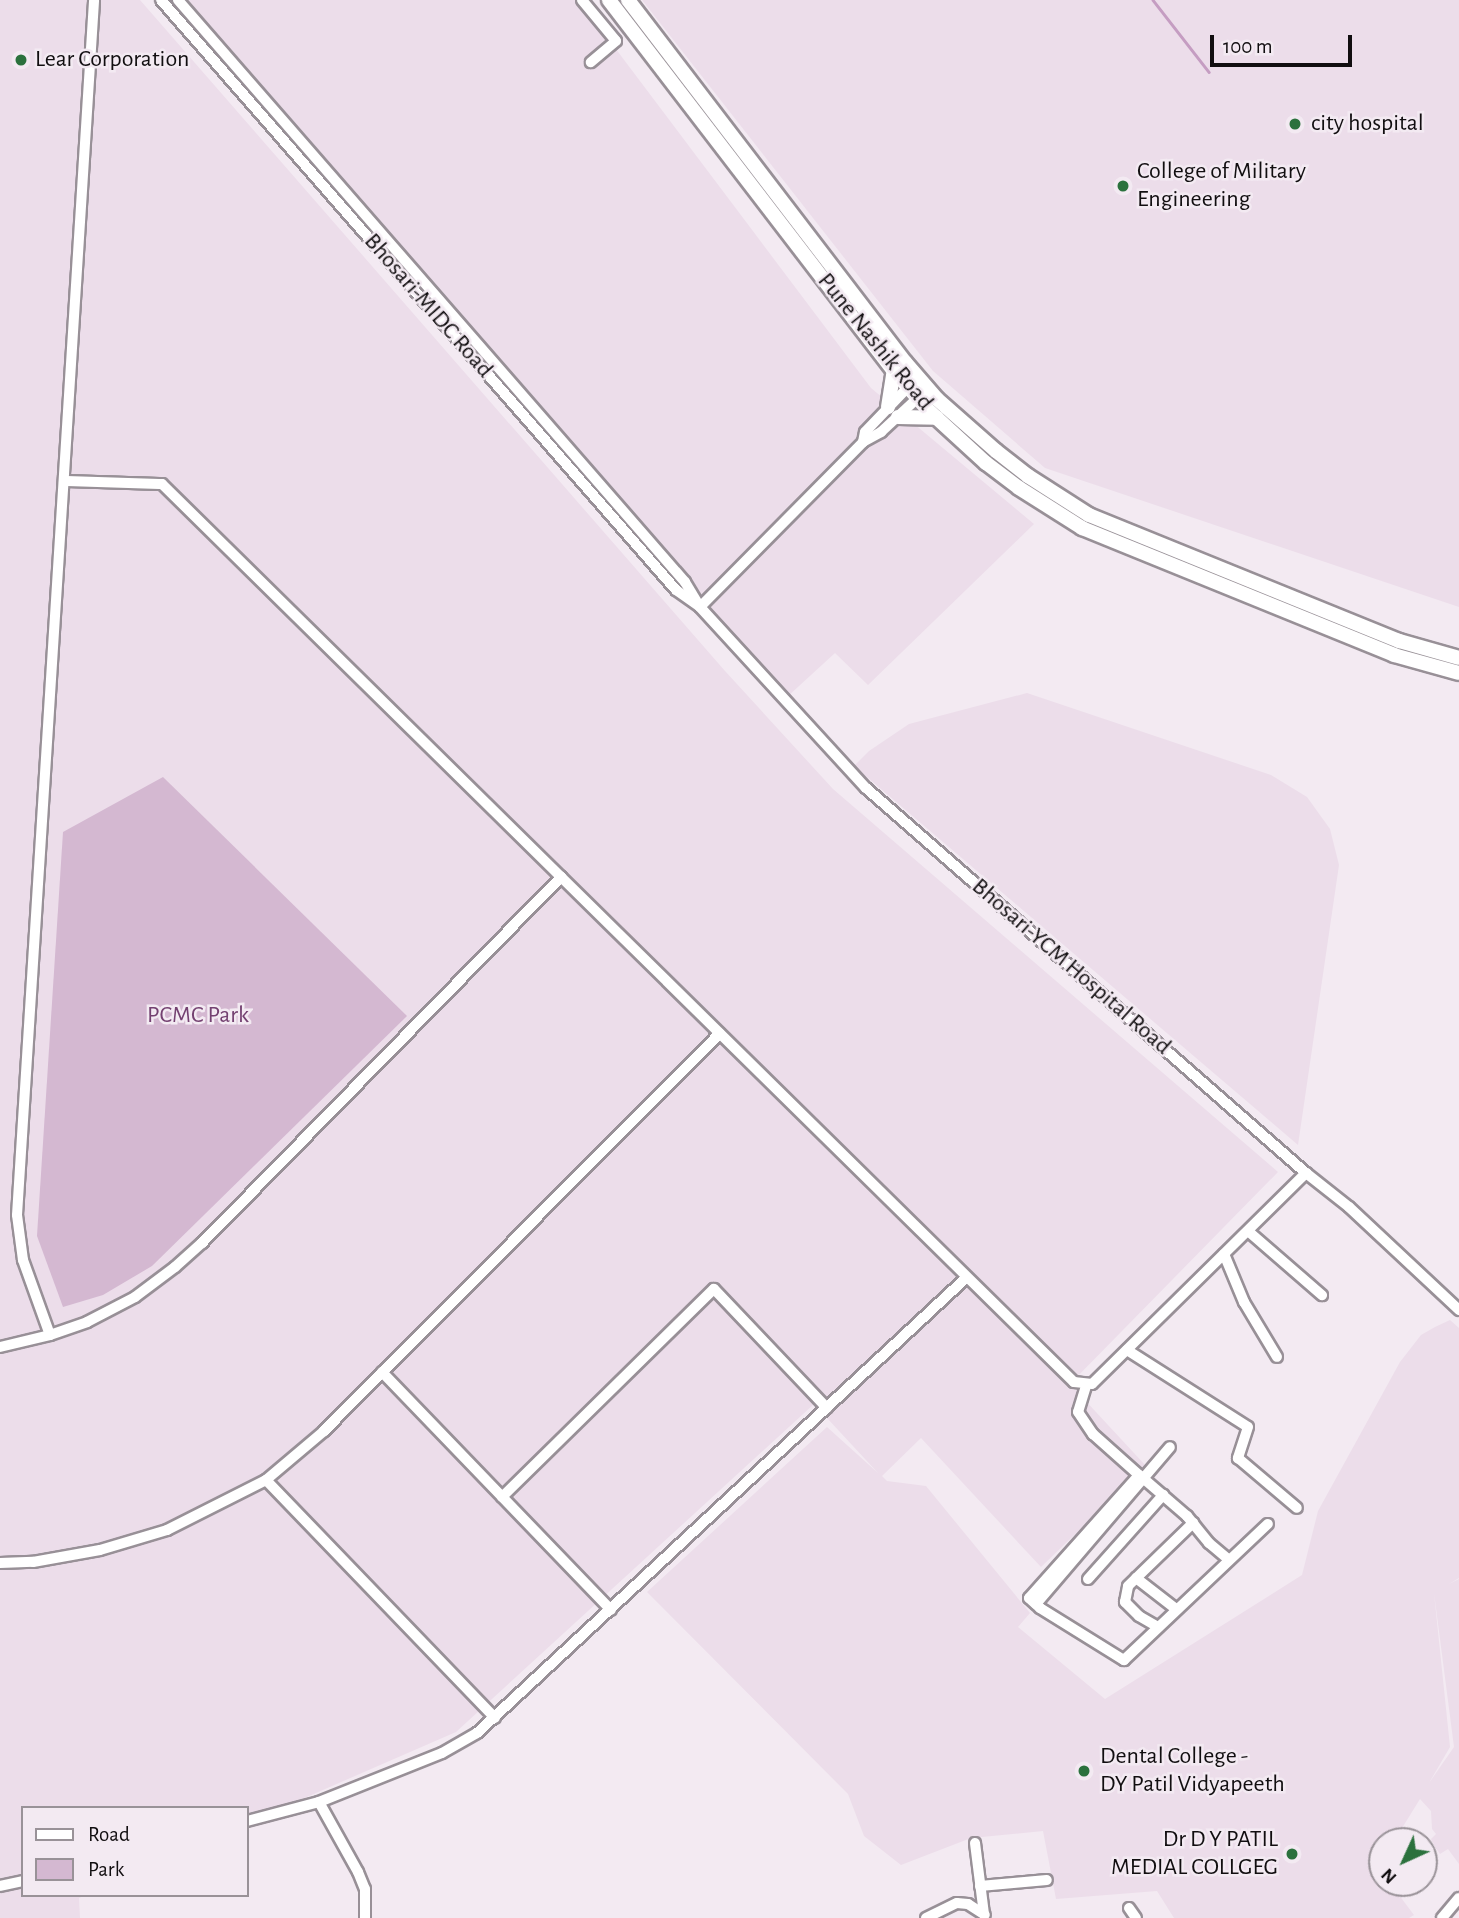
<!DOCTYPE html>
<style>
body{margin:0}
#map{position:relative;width:1459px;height:1918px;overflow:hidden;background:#f3eaf2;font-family:"Alegreya Sans",sans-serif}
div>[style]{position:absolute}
.built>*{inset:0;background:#ecddea}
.green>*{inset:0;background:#d4b8d1}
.stream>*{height:2.5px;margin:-1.25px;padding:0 1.25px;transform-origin:1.25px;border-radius:1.25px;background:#c59dc2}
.roads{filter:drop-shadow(2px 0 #989097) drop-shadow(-2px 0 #989097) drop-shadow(0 2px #989097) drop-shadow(0 -2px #989097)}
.minor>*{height:10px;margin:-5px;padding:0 5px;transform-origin:5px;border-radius:5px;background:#fff}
.highway>*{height:14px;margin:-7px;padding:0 7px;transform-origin:7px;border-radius:7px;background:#fff}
.dots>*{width:19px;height:19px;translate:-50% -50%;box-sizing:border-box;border:4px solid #f3eaf2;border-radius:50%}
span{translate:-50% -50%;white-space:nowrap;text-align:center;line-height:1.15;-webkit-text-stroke:5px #f3eaf2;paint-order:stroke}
.poi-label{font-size:24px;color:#110e10}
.left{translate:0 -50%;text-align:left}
.right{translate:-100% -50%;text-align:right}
.street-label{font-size:24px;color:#110e10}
.park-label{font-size:24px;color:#744171}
.legend{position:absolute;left:21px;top:1806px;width:228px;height:91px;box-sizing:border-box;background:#f3eaf2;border:2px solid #999298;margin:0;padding:9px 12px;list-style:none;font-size:21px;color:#110e10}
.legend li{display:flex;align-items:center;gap:14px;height:35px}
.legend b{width:35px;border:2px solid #999298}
.north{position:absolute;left:1368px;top:1827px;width:70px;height:70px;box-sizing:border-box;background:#f3eaf2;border:2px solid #999298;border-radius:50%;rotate:225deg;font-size:19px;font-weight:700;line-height:28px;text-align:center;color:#110e10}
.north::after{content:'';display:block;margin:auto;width:24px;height:32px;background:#2b713d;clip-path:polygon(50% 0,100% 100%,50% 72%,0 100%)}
.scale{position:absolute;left:1210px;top:35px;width:142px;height:32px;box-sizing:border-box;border:4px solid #110e10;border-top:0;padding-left:9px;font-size:21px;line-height:24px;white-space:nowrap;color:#110e10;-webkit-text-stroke:5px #f3eaf2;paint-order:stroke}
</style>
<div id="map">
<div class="built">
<div style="clip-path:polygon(evenodd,0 0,140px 0,725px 671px,833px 789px,1278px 1172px,1070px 1384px,1146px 1466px,1041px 1567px,921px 1438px,882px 1476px,887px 1481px,926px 1486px,1030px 1613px,1018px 1627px,1105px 1699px,1302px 1575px,1318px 1511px,1400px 1362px,1421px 1335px,1435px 1327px,1450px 1320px,1459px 1328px,1459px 1578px,1449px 1584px,1459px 1579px,1459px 1864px,1448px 1849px,1440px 1854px,1435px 1847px,1431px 1839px,1436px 1834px,1432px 1829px,1431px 1811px,1420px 1799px,1394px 1841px,1382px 1841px,1382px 1883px,1390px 1883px,1414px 1915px,1409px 1918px,1174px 1918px,1157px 1891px,1056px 1899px,1043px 1831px,971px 1838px,901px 1865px,864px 1836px,848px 1794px,647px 1592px,827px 1427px,878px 1473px,814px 1404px,456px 1732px,247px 1823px,247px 1808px,23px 1808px,23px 1895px,86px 1895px,79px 1898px,80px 1918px,0 1918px,0 0,1434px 1593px,1454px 1747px,1429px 1783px,1450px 1747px,1434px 1593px)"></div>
<div style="clip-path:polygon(179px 0,579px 0,871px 388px,1034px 524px,868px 685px,835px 653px,787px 697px,525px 390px)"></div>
<div style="clip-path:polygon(642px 0,1459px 0,1459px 607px,1045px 468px,933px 371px)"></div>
<div style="clip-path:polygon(1027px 693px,1271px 775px,1307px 797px,1330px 829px,1339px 865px,1298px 1145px,854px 766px,869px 751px,909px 724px)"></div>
</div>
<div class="green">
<div style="clip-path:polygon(163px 777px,407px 1016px,152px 1266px,103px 1295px,63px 1307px,37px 1236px,63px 832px)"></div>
</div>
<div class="stream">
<div style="left:1153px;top:0;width:91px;rotate:52.1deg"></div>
</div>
<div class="roads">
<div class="minor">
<div style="left:161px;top:0;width:783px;rotate:48.88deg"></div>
<div style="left:676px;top:590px;width:29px;rotate:35deg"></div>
<div style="left:700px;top:607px;width:246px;rotate:47.5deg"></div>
<div style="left:866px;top:788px;width:585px;rotate:41.19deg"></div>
<div style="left:1306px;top:1173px;width:55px;rotate:38.3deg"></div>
<div style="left:1349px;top:1207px;width:151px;rotate:43.1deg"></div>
<div style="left:178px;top:0;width:772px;rotate:48.94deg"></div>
<div style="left:685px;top:582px;width:26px;rotate:59deg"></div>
<div style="left:582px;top:0;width:53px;rotate:50.3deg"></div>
<div style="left:616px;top:41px;width:33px;rotate:140deg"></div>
<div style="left:863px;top:442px;width:10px;rotate:-79deg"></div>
<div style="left:865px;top:432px;width:66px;rotate:-46.2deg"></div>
<div style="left:64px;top:481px;width:98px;rotate:1.8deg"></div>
<div style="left:162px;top:484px;width:1280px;rotate:44.56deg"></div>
<div style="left:1074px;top:1382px;width:18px;rotate:6deg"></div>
<div style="left:1092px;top:1384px;width:301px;rotate:-44.6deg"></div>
<div style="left:700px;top:607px;width:232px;rotate:-45.3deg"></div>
<div style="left:863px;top:442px;width:21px;rotate:-29deg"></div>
<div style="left:881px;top:432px;width:54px;rotate:-42.8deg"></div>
<div style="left:1248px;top:1231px;width:98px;rotate:40.9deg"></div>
<div style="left:1224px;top:1254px;width:52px;rotate:67.4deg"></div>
<div style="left:1244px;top:1302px;width:64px;rotate:59deg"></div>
<div style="left:50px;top:1335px;width:80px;rotate:-109.8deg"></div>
<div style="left:23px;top:1260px;width:45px;rotate:-97.6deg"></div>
<div style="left:17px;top:1215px;width:1217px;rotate:-86.37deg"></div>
<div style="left:0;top:1347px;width:51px;rotate:-13.5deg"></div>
<div style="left:50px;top:1335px;width:39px;rotate:-19deg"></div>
<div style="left:87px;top:1322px;width:54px;rotate:-27.5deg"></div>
<div style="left:135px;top:1297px;width:50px;rotate:-36.9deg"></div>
<div style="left:175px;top:1267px;width:36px;rotate:-42deg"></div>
<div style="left:202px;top:1243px;width:513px;rotate:-45.55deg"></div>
<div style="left:1127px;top:1350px;width:143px;rotate:32.5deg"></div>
<div style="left:1248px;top:1427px;width:33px;rotate:108deg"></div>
<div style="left:1238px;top:1458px;width:77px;rotate:40.3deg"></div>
<div style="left:382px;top:1372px;width:330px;rotate:46.1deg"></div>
<div style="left:1086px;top:1386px;width:27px;rotate:107deg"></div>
<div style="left:1078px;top:1412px;width:27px;rotate:56deg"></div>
<div style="left:1093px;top:1434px;width:62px;rotate:41.7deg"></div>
<div style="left:1139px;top:1475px;width:165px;rotate:131.8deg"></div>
<div style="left:1029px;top:1598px;width:15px;rotate:42deg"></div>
<div style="left:1040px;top:1608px;width:99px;rotate:31.8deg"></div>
<div style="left:1124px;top:1660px;width:198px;rotate:-43.4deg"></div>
<div style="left:1144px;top:1479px;width:57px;rotate:40.7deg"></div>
<div style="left:1187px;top:1516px;width:35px;rotate:51deg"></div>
<div style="left:1209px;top:1543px;width:26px;rotate:40deg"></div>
<div style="left:266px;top:1480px;width:330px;rotate:46.1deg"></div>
<div style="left:502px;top:1497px;width:297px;rotate:-44.5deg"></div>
<div style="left:714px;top:1289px;width:164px;rotate:46.5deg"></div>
<div style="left:0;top:1563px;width:33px;rotate:-2deg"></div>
<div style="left:33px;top:1562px;width:68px;rotate:-10.2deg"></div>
<div style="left:100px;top:1550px;width:70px;rotate:-16.6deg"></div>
<div style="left:167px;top:1530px;width:111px;rotate:-26.8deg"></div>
<div style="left:266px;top:1480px;width:76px;rotate:-40.2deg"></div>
<div style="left:324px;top:1431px;width:561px;rotate:-45.14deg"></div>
<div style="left:1136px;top:1578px;width:51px;rotate:37.8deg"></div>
<div style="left:1088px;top:1579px;width:113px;rotate:-48.2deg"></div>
<div style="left:1036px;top:1604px;width:206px;rotate:-49.5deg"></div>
<div style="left:1158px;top:1627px;width:22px;rotate:-150deg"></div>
<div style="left:1139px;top:1616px;width:20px;rotate:-135deg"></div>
<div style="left:1125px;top:1602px;width:16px;rotate:-79deg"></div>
<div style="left:1128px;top:1586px;width:91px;rotate:-44.1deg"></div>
<div style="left:319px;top:1802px;width:80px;rotate:60.9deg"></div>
<div style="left:358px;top:1872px;width:18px;rotate:68deg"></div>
<div style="left:365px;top:1889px;width:29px;rotate:90deg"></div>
<div style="left:247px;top:1821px;width:74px;rotate:-14.8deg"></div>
<div style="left:319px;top:1802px;width:132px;rotate:-21.7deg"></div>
<div style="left:442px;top:1753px;width:40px;rotate:-29.7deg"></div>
<div style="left:477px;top:1733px;width:669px;rotate:-42.94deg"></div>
<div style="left:975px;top:1843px;width:72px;rotate:82.8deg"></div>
<div style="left:0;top:1886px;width:24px;rotate:-12deg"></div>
<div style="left:980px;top:1886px;width:67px;rotate:-5.1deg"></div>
<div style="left:1129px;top:1908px;width:12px;rotate:55deg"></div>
<div style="left:926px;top:1918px;width:34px;rotate:-26deg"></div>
<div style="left:957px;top:1903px;width:11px;rotate:5deg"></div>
<div style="left:968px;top:1904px;width:20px;rotate:33deg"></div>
<div style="left:1442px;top:1918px;width:26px;rotate:-50deg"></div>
</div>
<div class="highway">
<div style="left:609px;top:0;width:468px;rotate:52.5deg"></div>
<div style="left:894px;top:371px;width:50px;rotate:49deg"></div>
<div style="left:927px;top:409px;width:80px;rotate:42.5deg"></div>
<div style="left:986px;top:463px;width:41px;rotate:37.1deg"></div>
<div style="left:1019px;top:488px;width:75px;rotate:32.4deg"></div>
<div style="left:1082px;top:528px;width:337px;rotate:22.1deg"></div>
<div style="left:1394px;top:655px;width:67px;rotate:15.5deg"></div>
<div style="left:628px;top:0;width:456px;rotate:52.6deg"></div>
<div style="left:905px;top:362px;width:49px;rotate:49.1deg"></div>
<div style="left:937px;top:399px;width:79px;rotate:41.4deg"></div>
<div style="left:996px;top:451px;width:41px;rotate:38deg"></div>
<div style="left:1028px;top:476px;width:72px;rotate:32.6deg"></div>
<div style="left:1089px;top:515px;width:335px;rotate:22.1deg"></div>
<div style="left:1399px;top:641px;width:62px;rotate:15.8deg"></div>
<div style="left:888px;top:407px;width:36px;rotate:-81deg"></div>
<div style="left:898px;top:417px;width:39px;rotate:1deg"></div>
</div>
</div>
<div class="dots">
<div style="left:21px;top:60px;background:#2b713d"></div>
<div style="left:1295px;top:124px;background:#2b713d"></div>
<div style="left:1123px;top:186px;background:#2b713d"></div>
<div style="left:1084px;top:1771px;background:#2b713d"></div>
<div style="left:1292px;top:1854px;background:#2b713d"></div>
</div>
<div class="poi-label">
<span class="left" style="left:35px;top:60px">Lear Corporation</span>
<span class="left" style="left:1311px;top:124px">city hospital</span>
<span class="left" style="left:1137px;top:186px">College of Military<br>Engineering</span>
<span class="left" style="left:1100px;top:1771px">Dental College -<br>DY Patil Vidyapeeth</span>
<span class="right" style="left:1278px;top:1854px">Dr D Y PATIL<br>MEDIAL COLLGEG</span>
</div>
<div class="street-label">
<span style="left:428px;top:306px;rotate:49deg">Bhosari-MIDC Road</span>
<span style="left:875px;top:342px;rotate:51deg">Pune Nashik Road</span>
<span style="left:1071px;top:967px;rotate:41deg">Bhosari-YCM Hospital Road</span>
</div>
<div class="park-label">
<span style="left:198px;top:1016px">PCMC Park</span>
</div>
<ul class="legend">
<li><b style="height:9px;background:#fff"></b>Road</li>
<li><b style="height:19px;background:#d4b8d1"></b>Park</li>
</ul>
<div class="north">N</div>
<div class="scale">100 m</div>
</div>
